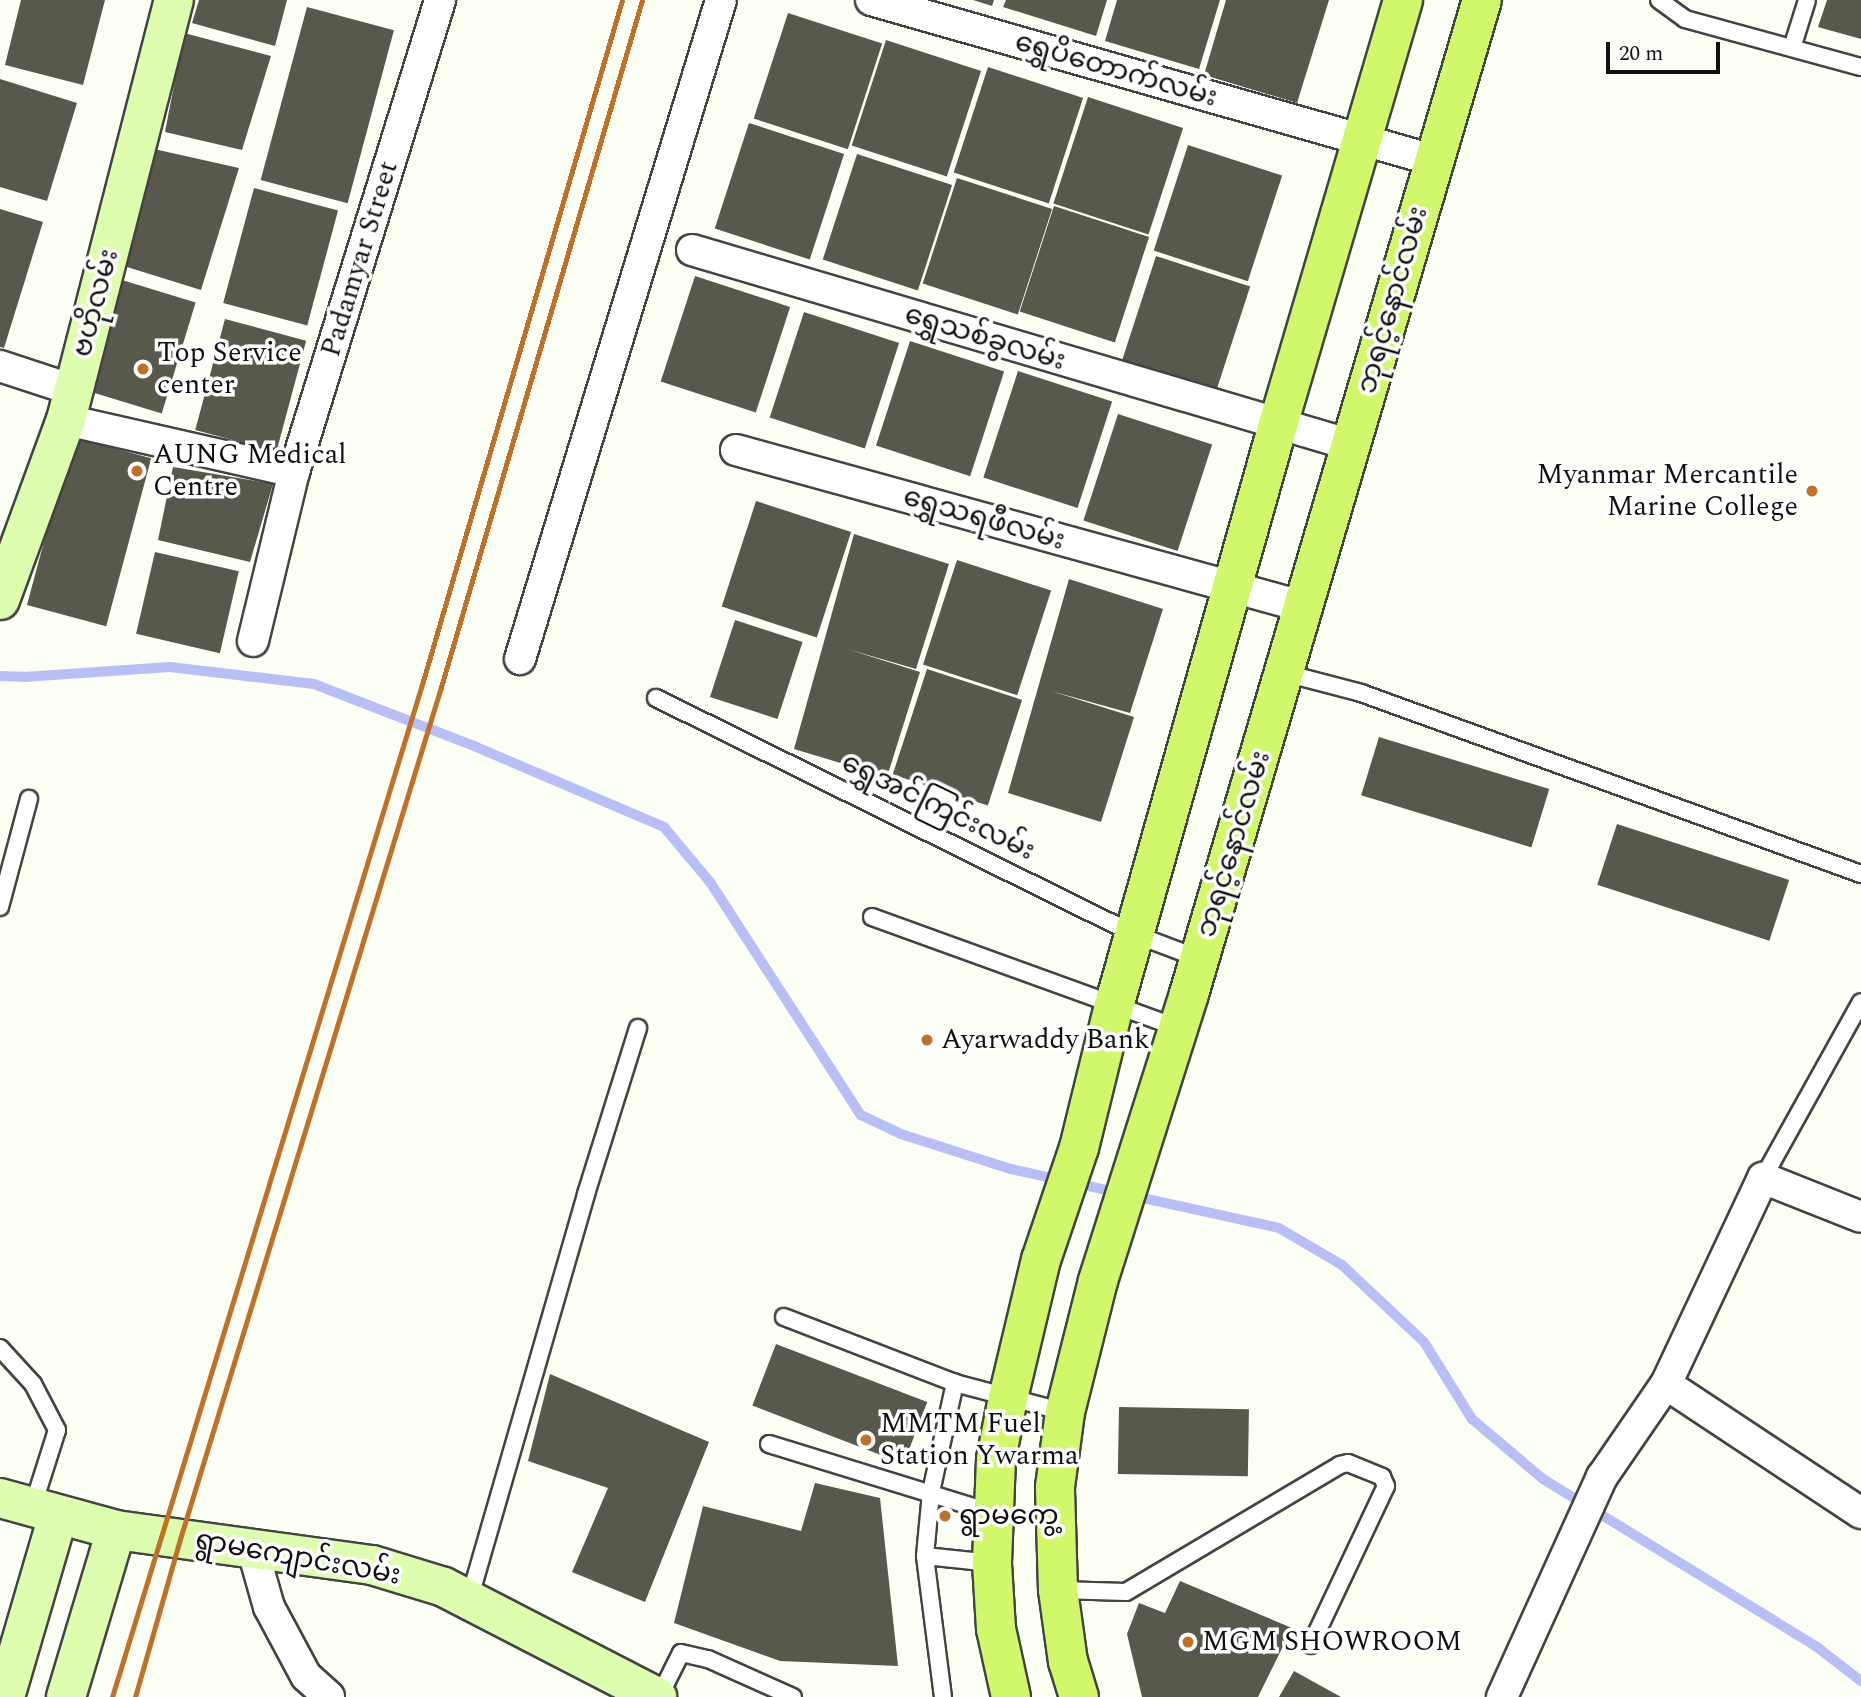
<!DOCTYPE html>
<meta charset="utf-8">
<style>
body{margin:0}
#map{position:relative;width:1861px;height:1697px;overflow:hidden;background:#fbfff4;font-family:Spectral,"Noto Sans Myanmar",serif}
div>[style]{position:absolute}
.stream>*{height:10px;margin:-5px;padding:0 5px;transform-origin:5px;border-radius:5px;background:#b8bff6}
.building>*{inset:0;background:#59584c;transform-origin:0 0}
.roads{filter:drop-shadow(2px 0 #434343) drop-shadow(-2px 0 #434343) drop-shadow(0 2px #434343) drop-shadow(0 -2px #434343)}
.service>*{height:16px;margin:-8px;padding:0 8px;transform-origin:8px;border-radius:8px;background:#fff}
.minor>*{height:30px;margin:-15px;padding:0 15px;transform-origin:15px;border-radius:15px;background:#fff}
.secondary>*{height:38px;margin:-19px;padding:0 19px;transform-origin:19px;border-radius:19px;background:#defeaf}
.primary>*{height:38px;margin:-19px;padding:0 19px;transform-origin:19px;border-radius:19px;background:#d1f76b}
.rail>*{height:5px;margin:-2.5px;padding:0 2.5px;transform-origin:2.5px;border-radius:2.5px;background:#c17028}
.dots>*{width:19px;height:19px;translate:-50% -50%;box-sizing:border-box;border:4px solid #fff;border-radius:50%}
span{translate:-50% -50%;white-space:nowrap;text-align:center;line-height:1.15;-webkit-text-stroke:7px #fff;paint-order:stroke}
.street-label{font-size:28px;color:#101010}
.poi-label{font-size:28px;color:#101010}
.left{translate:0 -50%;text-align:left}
.right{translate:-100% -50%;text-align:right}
.scale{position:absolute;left:1606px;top:42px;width:114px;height:32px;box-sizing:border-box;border:4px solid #101010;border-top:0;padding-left:9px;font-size:21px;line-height:24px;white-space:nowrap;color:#101010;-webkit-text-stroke:5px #fff;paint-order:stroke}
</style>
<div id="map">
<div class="stream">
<div style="left:0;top:676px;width:24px;rotate:2deg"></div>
<div style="left:24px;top:677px;width:146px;rotate:-3.9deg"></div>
<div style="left:170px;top:667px;width:145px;rotate:6.7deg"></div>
<div style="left:314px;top:684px;width:172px;rotate:21.2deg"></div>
<div style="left:474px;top:746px;width:207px;rotate:23.1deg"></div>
<div style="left:664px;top:827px;width:72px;rotate:50.1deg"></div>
<div style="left:710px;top:882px;width:278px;rotate:57.1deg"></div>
<div style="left:861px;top:1115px;width:44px;rotate:25.4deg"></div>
<div style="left:901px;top:1134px;width:115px;rotate:17.7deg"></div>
<div style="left:1011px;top:1169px;width:274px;rotate:12.4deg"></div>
<div style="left:1279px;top:1228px;width:73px;rotate:30.4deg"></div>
<div style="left:1342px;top:1265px;width:112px;rotate:43.2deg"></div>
<div style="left:1424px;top:1342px;width:91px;rotate:58.1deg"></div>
<div style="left:1472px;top:1419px;width:93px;rotate:40.2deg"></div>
<div style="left:1543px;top:1479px;width:321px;rotate:31.5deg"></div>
<div style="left:1817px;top:1647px;width:56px;rotate:37.7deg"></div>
</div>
<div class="building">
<div style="clip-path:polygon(21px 0,105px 0,83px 85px,5px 65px)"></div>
<div style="clip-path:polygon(199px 0,287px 0,275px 46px,192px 23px)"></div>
<div style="clip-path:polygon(973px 0,994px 0,992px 6px)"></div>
<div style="clip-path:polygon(1006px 0,1107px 0,1096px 36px,1003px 7px)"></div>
<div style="clip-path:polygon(1117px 0,1220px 0,1199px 69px,1105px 41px)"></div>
<div style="clip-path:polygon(1226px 0,1329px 0,1297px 103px,1204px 75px)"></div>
<div style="clip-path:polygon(1827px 0,1861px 0,1861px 39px,1818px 27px)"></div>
<div style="left:307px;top:7px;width:90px;height:179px;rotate:15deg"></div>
<div style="left:788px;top:13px;width:99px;height:111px;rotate:18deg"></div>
<div style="clip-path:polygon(184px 33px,271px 56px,242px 150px,165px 132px)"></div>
<div style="left:886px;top:40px;width:100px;height:111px;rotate:18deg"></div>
<div style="left:988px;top:67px;width:100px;height:111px;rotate:18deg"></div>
<div style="clip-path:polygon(0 79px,77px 103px,47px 201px,0 187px)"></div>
<div style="left:1088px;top:97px;width:100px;height:112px;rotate:18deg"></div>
<div style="left:749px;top:123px;width:100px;height:111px;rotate:18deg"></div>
<div style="left:1188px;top:145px;width:99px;height:111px;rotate:18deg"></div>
<div style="clip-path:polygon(154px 149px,239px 168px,201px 290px,127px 267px)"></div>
<div style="left:857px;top:154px;width:100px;height:111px;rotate:18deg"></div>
<div style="left:957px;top:178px;width:100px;height:111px;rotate:18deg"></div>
<div style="left:254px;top:188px;width:87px;height:119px;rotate:15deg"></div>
<div style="left:1054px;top:206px;width:100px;height:111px;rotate:18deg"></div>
<div style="clip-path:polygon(0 209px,43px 222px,4px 348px,0 347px)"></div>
<div style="left:1156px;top:256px;width:99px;height:112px;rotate:18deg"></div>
<div style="left:695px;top:276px;width:100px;height:111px;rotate:18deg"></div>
<div style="left:122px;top:280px;width:77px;height:116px;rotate:17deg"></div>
<div style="left:804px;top:312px;width:100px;height:111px;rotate:18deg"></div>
<div style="left:225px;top:319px;width:84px;height:115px;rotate:15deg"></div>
<div style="left:910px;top:341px;width:99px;height:110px;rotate:18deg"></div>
<div style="left:1018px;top:371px;width:99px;height:112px;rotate:18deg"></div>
<div style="left:1118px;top:414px;width:99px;height:112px;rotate:18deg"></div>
<div style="left:72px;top:437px;width:82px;height:174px;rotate:15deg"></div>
<div style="clip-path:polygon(173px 467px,273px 484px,250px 562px,158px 540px)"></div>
<div style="left:756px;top:501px;width:100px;height:111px;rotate:18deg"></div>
<div style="clip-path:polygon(854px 534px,949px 564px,916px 669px,847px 649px,920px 672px,887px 777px,794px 749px)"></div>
<div style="left:155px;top:552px;width:86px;height:84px;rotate:13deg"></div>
<div style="left:957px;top:560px;width:99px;height:110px;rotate:18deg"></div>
<div style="clip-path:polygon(1069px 579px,1163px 609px,1130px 713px,1051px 691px,1134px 717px,1101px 822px,1008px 793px)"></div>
<div style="left:735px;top:620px;width:71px;height:81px;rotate:18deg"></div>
<div style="left:927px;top:669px;width:100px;height:111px;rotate:18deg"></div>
<div style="left:1379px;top:737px;width:178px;height:61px;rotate:17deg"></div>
<div style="left:1617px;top:824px;width:181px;height:64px;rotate:18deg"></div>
<div style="left:776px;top:1344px;width:162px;height:66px;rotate:21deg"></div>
<div style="clip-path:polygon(550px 1374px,709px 1442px,645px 1602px,572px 1572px,608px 1488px,528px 1461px)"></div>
<div style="left:1119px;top:1407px;width:130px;height:67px;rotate:1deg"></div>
<div style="clip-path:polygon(815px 1483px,880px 1498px,898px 1666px,780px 1661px,674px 1623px,703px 1506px,801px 1531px)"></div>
<div style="clip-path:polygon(1180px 1581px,1292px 1628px,1258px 1697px,1142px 1697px,1127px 1634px,1139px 1603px,1165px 1613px)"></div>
<div style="clip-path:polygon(1294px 1671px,1341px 1697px,1279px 1697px)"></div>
</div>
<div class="roads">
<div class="service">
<div style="left:1659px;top:0;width:32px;rotate:36deg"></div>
<div style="left:1685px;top:19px;width:182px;rotate:15.3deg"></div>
<div style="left:1792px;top:48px;width:50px;rotate:-72.6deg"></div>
<div style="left:1285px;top:673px;width:79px;rotate:14.7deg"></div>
<div style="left:1361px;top:693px;width:532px;rotate:19.9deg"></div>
<div style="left:656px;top:698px;width:533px;rotate:26.28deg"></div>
<div style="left:1134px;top:934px;width:71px;rotate:20.7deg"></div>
<div style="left:0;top:907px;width:112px;rotate:-75deg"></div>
<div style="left:872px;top:917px;width:326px;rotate:19.9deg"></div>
<div style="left:1763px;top:1178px;width:201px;rotate:-60.9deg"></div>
<div style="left:784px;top:1317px;width:183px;rotate:21.1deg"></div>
<div style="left:955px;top:1383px;width:114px;rotate:14.8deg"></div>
<div style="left:0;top:1348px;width:49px;rotate:47.5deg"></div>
<div style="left:33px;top:1384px;width:52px;rotate:62.4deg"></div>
<div style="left:57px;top:1430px;width:83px;rotate:107.6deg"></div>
<div style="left:769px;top:1444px;width:234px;rotate:17.1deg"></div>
<div style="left:925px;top:1556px;width:67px;rotate:6deg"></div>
<div style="left:1059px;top:1590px;width:67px;rotate:1.7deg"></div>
<div style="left:1126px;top:1592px;width:249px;rotate:-30.7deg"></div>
<div style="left:1340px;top:1465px;width:8px;rotate:-14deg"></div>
<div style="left:1348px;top:1463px;width:37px;rotate:22deg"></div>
<div style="left:1382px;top:1477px;width:10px;rotate:66deg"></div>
<div style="left:1386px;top:1486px;width:176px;rotate:115.3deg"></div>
<div style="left:469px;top:1600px;width:423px;rotate:-73.9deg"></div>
<div style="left:586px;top:1194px;width:174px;rotate:-72.6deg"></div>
<div style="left:659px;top:1697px;width:49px;rotate:-63.4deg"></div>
<div style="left:681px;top:1653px;width:28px;rotate:13deg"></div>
<div style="left:708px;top:1659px;width:93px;rotate:24.1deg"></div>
<div style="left:943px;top:1697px;width:142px;rotate:-97.3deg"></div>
<div style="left:925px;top:1556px;width:64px;rotate:-84.6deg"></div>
<div style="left:931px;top:1492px;width:112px;rotate:-77.6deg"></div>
</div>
<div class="minor">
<div style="left:871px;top:0;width:584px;rotate:15.89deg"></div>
<div style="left:692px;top:250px;width:687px;rotate:16.48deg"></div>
<div style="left:0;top:366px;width:77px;rotate:18.2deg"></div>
<div style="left:66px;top:420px;width:234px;rotate:12.8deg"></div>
<div style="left:736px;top:450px;width:590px;rotate:15.43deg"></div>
<div style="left:253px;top:641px;width:174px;rotate:-76.4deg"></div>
<div style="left:294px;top:472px;width:494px;rotate:-72.8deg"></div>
<div style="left:520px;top:659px;width:689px;rotate:-73.04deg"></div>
<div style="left:1666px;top:1384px;width:234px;rotate:33.5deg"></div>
<div style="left:252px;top:1547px;width:62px;rotate:74.2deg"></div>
<div style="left:269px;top:1607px;width:78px;rotate:61.8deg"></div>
<div style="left:306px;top:1676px;width:31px;rotate:42deg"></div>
<div style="left:1502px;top:1697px;width:242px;rotate:-65.6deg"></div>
<div style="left:1602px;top:1477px;width:113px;rotate:-55.5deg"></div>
<div style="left:1666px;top:1384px;width:228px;rotate:-64.8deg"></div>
<div style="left:1763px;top:1178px;width:105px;rotate:21.7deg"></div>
</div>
<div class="secondary">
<div style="left:0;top:600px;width:192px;rotate:-69.9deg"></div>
<div style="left:66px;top:420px;width:434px;rotate:-75.6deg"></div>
<div style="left:0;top:1498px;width:120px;rotate:15.4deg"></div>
<div style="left:116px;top:1530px;width:258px;rotate:7.8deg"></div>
<div style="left:372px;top:1565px;width:75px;rotate:17deg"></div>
<div style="left:444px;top:1587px;width:240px;rotate:27.3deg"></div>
<div style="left:5px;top:1697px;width:189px;rotate:-73.7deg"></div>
<div style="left:66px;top:1697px;width:174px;rotate:-73.3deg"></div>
</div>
<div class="primary">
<div style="left:1011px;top:1697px;width:70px;rotate:-102.4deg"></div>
<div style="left:996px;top:1629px;width:66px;rotate:-93.5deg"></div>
<div style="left:992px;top:1563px;width:104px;rotate:-87.8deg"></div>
<div style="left:996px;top:1459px;width:62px;rotate:-78.9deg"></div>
<div style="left:1008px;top:1398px;width:142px;rotate:-76.6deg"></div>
<div style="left:1041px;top:1260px;width:118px;rotate:-71.3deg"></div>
<div style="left:1079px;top:1148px;width:146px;rotate:-76.2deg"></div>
<div style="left:1114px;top:1006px;width:604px;rotate:-74.24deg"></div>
<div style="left:1278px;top:425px;width:443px;rotate:-73.6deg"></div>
<div style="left:1079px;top:1697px;width:37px;rotate:-107deg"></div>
<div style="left:1068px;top:1662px;width:73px;rotate:-97.9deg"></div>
<div style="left:1058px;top:1590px;width:103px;rotate:-91.7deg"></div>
<div style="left:1055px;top:1487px;width:76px;rotate:-82.4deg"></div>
<div style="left:1065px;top:1412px;width:135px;rotate:-75.9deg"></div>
<div style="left:1098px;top:1281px;width:301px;rotate:-72.4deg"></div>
<div style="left:1189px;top:994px;width:1036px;rotate:-73.58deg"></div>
</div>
</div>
<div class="rail">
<div style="left:112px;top:1697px;width:1063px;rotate:-72.98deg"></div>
<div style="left:423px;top:681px;width:709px;rotate:-73.71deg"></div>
<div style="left:135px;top:1697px;width:164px;rotate:-74.1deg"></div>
<div style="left:180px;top:1539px;width:891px;rotate:-72.97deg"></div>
<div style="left:441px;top:687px;width:716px;rotate:-73.69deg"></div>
</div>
<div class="dots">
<div style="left:143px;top:369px;background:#c17028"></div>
<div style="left:137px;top:471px;background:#c17028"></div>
<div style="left:1812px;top:491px;background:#c17028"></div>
<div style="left:927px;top:1040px;background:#c17028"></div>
<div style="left:866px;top:1440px;background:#c17028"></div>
<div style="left:945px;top:1516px;background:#c17028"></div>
<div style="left:1188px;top:1642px;background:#c17028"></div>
</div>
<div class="street-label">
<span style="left:1116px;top:70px;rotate:16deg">ရွှေပိတောက်လမ်း</span>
<span style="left:360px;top:259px;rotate:-73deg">Padamyar Street</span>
<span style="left:1393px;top:300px;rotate:-74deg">ဘုရင့်နောင်လမ်း</span>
<span style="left:96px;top:303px;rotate:-75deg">ဗဟိုလမ်း</span>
<span style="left:985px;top:338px;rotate:17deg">ရွှေသစ်ခွလမ်း</span>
<span style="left:984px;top:519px;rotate:16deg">ရွှေသရဖီလမ်း</span>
<span style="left:938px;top:807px;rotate:26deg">ရွှေအင်ကြင်းလမ်း</span>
<span style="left:1234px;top:844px;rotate:-73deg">ဘုရင့်နောင်လမ်း</span>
<span style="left:298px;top:1558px;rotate:10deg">ရွာမကျောင်းလမ်း</span>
</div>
<div class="poi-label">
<span class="left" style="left:157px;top:369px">Top Service<br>center</span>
<span class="left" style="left:153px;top:471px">AUNG Medical<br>Centre</span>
<span class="right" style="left:1798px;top:491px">Myanmar Mercantile<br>Marine College</span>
<span class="left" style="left:941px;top:1040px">Ayarwaddy Bank</span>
<span class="left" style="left:880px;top:1440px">MMTM Fuel<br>Station Ywarma</span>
<span class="left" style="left:959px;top:1516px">ရွာမကွေ့</span>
<span class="left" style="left:1202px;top:1642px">MGM SHOWROOM</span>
</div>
<div class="scale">20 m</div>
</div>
